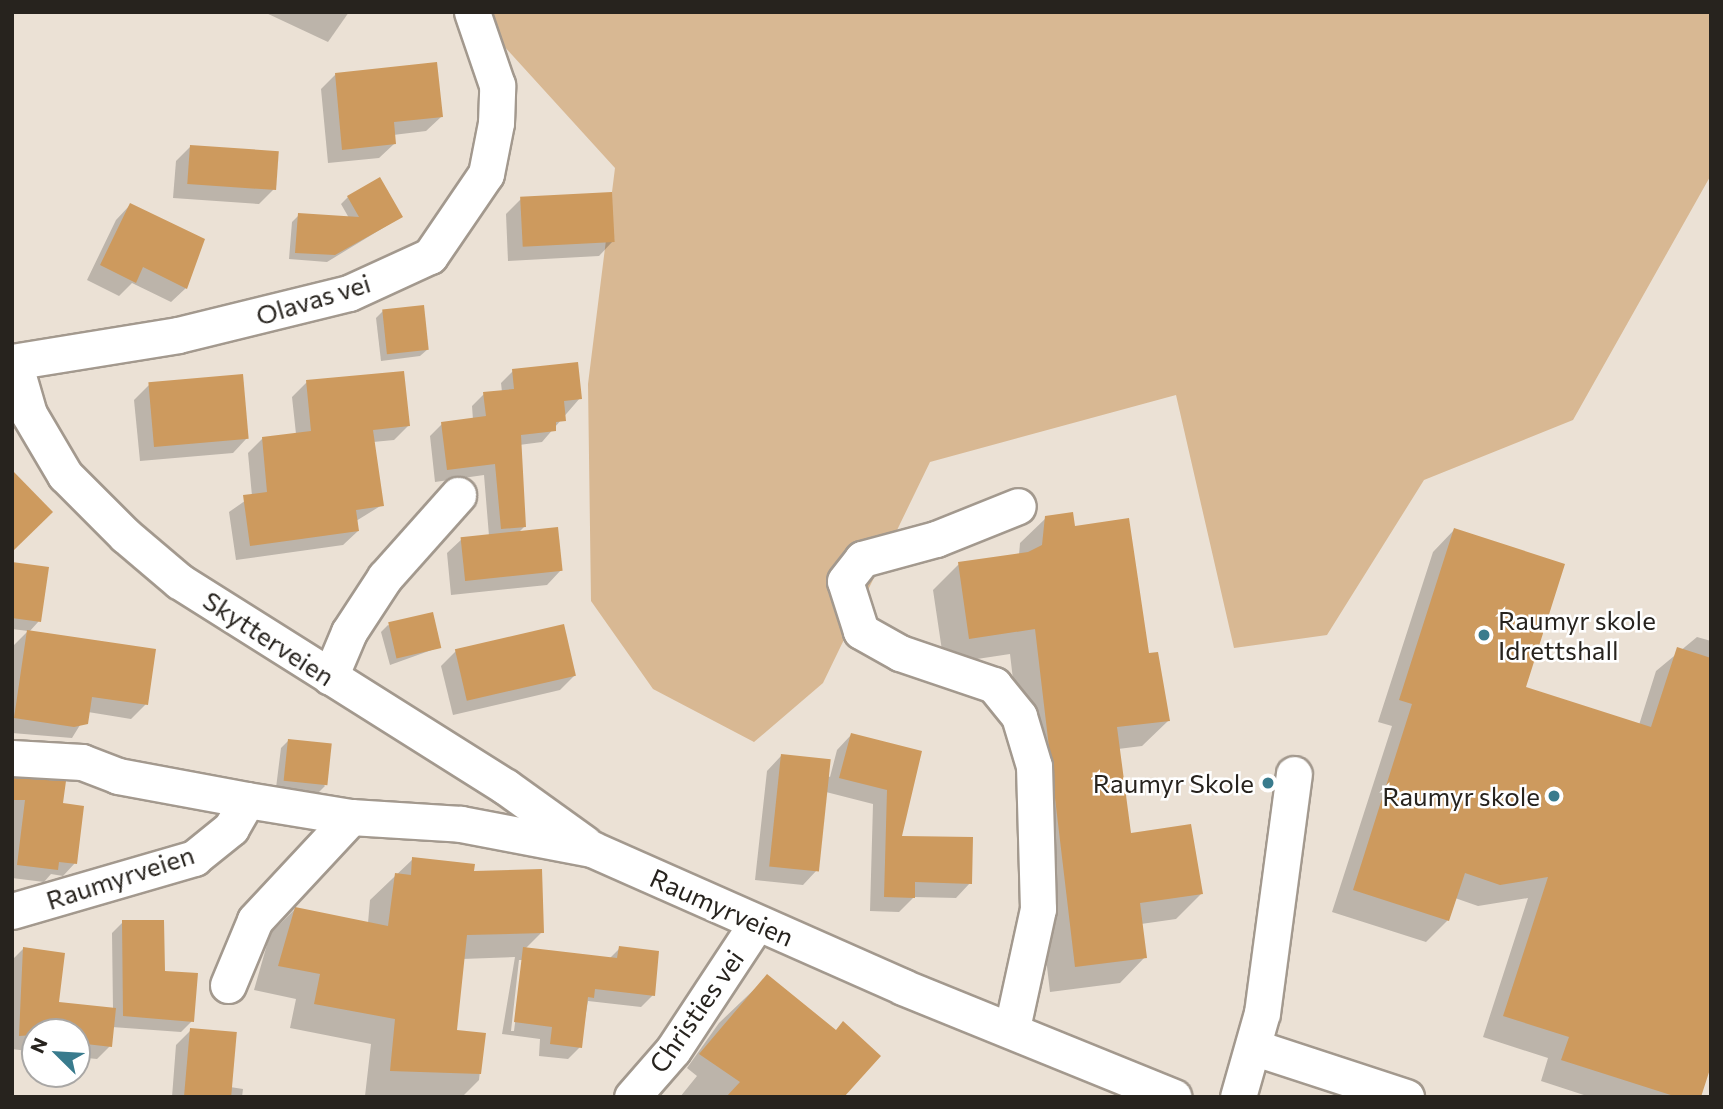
<!DOCTYPE html>
<style>
body{margin:0}
#map{position:relative;width:1723px;height:1109px;overflow:hidden;background:#ebe1d5;font-family:Commissioner,sans-serif}
div>[style]{position:absolute}
.green>*{inset:0;background:#d8b893}
.shadow>*{inset:0;background:#0003}
.building>*{inset:0;background:#cd9a5e;transform-origin:0 0}
.roads{filter:drop-shadow(2px 0 #a3998e) drop-shadow(-2px 0 #a3998e) drop-shadow(0 2px #a3998e) drop-shadow(0 -2px #a3998e)}
.minor>*{height:35px;margin:-17.5px;padding:0 17.5px;transform-origin:17.5px;border-radius:17.5px;background:#fff}
.dots>*{width:19px;height:19px;translate:-50% -50%;box-sizing:border-box;border:4px solid #fff;border-radius:50%}
span{translate:-50% -50%;white-space:nowrap;text-align:center;line-height:1.15;-webkit-text-stroke:5px #fff;paint-order:stroke}
.street-label{font-size:26px;color:#27231e}
.poi-label{font-size:26px;color:#27231e}
.left{translate:0 -50%;text-align:left}
.right{translate:-100% -50%;text-align:right}
.frame{position:absolute;inset:0;border:14px solid #27231e;pointer-events:none}
.north{position:absolute;left:21px;top:1018px;width:70px;height:70px;box-sizing:border-box;background:#fff;border:2px solid #a9a7a5;border-radius:50%;rotate:294deg;font-size:19px;font-weight:700;line-height:28px;text-align:center;color:#27231e}
.north::after{content:'';display:block;margin:auto;width:24px;height:32px;background:#397b8d;clip-path:polygon(50% 0,100% 100%,50% 72%,0 100%)}
</style>
<div id="map">
<div class="green">
<div style="clip-path:polygon(473px 12px,1711px 12px,1711px 175px,1573px 420px,1424px 480px,1327px 635px,1234px 648px,1176px 395px,930px 462px,823px 683px,754px 742px,653px 689px,591px 601px,588px 384px,615px 168px)"></div>
</div>
<div class="shadow">
<div style="clip-path:polygon(264px 12px,349px 12px,328px 42px)"></div>
<div style="clip-path:polygon(336px 74px,441px 117px,426px 131px,393px 135px,394px 144px,379px 158px,328px 163px,321px 89px)"></div>
<div style="clip-path:polygon(190px 147px,274px 189px,259px 204px,173px 198px,176px 161px)"></div>
<div style="clip-path:polygon(348px 197px,401px 217px,327px 262px,289px 259px,292px 222px,299px 215px,349px 218px,341px 204px)"></div>
<div style="clip-path:polygon(521px 199px,613px 241px,599px 256px,508px 261px,506px 214px)"></div>
<div style="clip-path:polygon(130px 205px,186px 288px,171px 302px,132px 283px,119px 296px,87px 280px,116px 220px)"></div>
<div style="clip-path:polygon(383px 311px,428px 349px,420px 356px,381px 361px,376px 318px)"></div>
<div style="clip-path:polygon(513px 371px,580px 398px,542px 442px,519px 445px,525px 526px,518px 533px,561px 570px,547px 585px,451px 595px,447px 553px,462px 539px,489px 536px,484px 475px,435px 482px,430px 436px,442px 424px,473px 420px,472px 406px,484px 394px,502px 392px,501px 383px)"></div>
<div style="clip-path:polygon(307px 382px,408px 426px,394px 440px,373px 442px,382px 505px,356px 521px,358px 531px,343px 545px,236px 560px,229px 512px,252px 496px,248px 453px,263px 438px,296px 434px,292px 397px)"></div>
<div style="clip-path:polygon(149px 385px,247px 438px,233px 453px,140px 461px,134px 400px)"></div>
<div style="clip-path:polygon(1046px 518px,1074px 528px,1147px 655px,1168px 721px,1142px 746px,1118px 749px,1129px 835px,1201px 894px,1176px 919px,1141px 924px,1145px 957px,1120px 983px,1050px 992px,1010px 654px,944px 664px,933px 590px,959px 564px,1019px 555px,1020px 543px)"></div>
<div style="clip-path:polygon(1454px 530px,1523px 688px,1639px 725px,1656px 671px,1697px 637px,1711px 641px,1711px 1060px,1699px 1097px,1590px 1097px,1541px 1081px,1548px 1058px,1483px 1037px,1528px 898px,1478px 906px,1455px 898px,1448px 920px,1426px 942px,1332px 912px,1392px 726px,1378px 722px,1433px 552px)"></div>
<div style="clip-path:polygon(12px 564px,39px 621px,29px 632px,146px 704px,131px 719px,88px 712px,72px 738px,12px 733px,13px 646px,28px 631px,12px 629px)"></div>
<div style="clip-path:polygon(388px 625px,440px 647px,390px 665px,381px 632px)"></div>
<div style="clip-path:polygon(456px 651px,574px 676px,560px 690px,453px 715px,441px 666px)"></div>
<div style="clip-path:polygon(851px 735px,920px 752px,900px 837px,970px 883px,956px 898px,914px 897px,899px 912px,870px 911px,873px 804px,826px 792px,817px 870px,803px 885px,755px 880px,767px 771px,781px 756px,830px 777px,837px 750px)"></div>
<div style="clip-path:polygon(288px 741px,325px 786px,318px 793px,276px 788px,281px 748px)"></div>
<div style="clip-path:polygon(12px 775px,64px 783px,61px 804px,75px 863px,63px 876px,51px 874px,44px 882px,12px 878px)"></div>
<div style="clip-path:polygon(evenodd,413px 859px,472px 872px,542px 932px,525px 949px,609px 959px,620px 948px,653px 995px,641px 1007px,588px 1001px,580px 1047px,568px 1059px,539px 1056px,540px 1039px,502px 1034px,515px 957px,462px 959px,455px 1031px,484px 1034px,479px 1080px,462px 1097px,365px 1096px,371px 1044px,290px 1028px,296px 999px,254px 990px,270px 934px,295px 909px,368px 923px,370px 900px,413px 859px,519px 960px,523px 960px,514px 1031px,511px 1031px,519px 960px)"></div>
<div style="clip-path:polygon(123px 922px,192px 1021px,181px 1032px,112px 1027px,110px 1046px,97px 1059px,77px 1057px,77px 1032px,35px 1032px,35px 1052px,12px 1049px,12px 960px,23px 949px,57px 1003px,113px 1010px,112px 933px)"></div>
<div style="clip-path:polygon(767px 977px,842px 1097px,680px 1097px,697px 1076px,687px 1068px,719px 1023px)"></div>
<div style="clip-path:polygon(191px 1030px,230px 1087px,243px 1089px,242px 1097px,172px 1097px,176px 1045px)"></div>
</div>
<div class="building">
<div style="clip-path:polygon(437px 62px,443px 117px,394px 122px,396px 144px,342px 150px,335px 73px)"></div>
<div style="left:190px;top:145px;width:89px;height:39px;rotate:4deg"></div>
<div style="clip-path:polygon(380px 177px,403px 217px,335px 255px,295px 253px,298px 213px,359px 217px,347px 196px)"></div>
<div style="left:612px;top:192px;width:50px;height:92px;rotate:87deg"></div>
<div style="clip-path:polygon(130px 203px,205px 239px,187px 289px,143px 267px,136px 283px,100px 265px)"></div>
<div style="left:424px;top:305px;width:45px;height:42px;rotate:84deg"></div>
<div style="clip-path:polygon(578px 362px,582px 399px,564px 401px,566px 421px,556px 422px,556px 431px,521px 435px,526px 527px,501px 529px,495px 464px,447px 470px,441px 422px,486px 416px,483px 392px,514px 389px,512px 369px)"></div>
<div style="clip-path:polygon(404px 371px,410px 426px,373px 430px,384px 506px,356px 510px,359px 531px,250px 546px,243px 495px,267px 492px,262px 437px,311px 431px,306px 380px)"></div>
<div style="left:243px;top:374px;width:65px;height:95px;rotate:85deg"></div>
<div style="clip-path:polygon(12px 470px,53px 512px,12px 552px)"></div>
<div style="clip-path:polygon(1073px 512px,1075px 526px,1129px 518px,1149px 653px,1158px 652px,1170px 721px,1117px 727px,1131px 833px,1191px 824px,1203px 894px,1140px 903px,1147px 958px,1075px 967px,1035px 629px,969px 639px,958px 562px,1028px 552px,1042px 545px,1045px 516px)"></div>
<div style="left:558px;top:527px;width:44px;height:98px;rotate:84deg"></div>
<div style="clip-path:polygon(1454px 528px,1565px 564px,1526px 687px,1651px 727px,1677px 647px,1711px 658px,1711px 1066px,1701px 1097px,1677px 1097px,1561px 1060px,1569px 1037px,1503px 1016px,1548px 877px,1500px 885px,1465px 873px,1449px 921px,1353px 890px,1412px 704px,1399px 700px)"></div>
<div style="clip-path:polygon(12px 562px,49px 567px,41px 622px,12px 618px)"></div>
<div style="left:433px;top:612px;width:37px;height:46px;rotate:77deg"></div>
<div style="left:564px;top:624px;width:53px;height:112px;rotate:77deg"></div>
<div style="clip-path:polygon(27px 630px,156px 649px,148px 705px,92px 697px,88px 724px,74px 727px,14px 718px)"></div>
<div style="clip-path:polygon(851px 733px,922px 751px,902px 836px,973px 837px,972px 884px,915px 882px,915px 898px,884px 897px,887px 790px,839px 778px)"></div>
<div style="left:288px;top:739px;width:44px;height:42px;rotate:6deg"></div>
<div style="left:781px;top:754px;width:50px;height:113px;rotate:6deg"></div>
<div style="clip-path:polygon(12px 778px,66px 781px,63px 803px,84px 806px,77px 864px,59px 862px,58px 870px,17px 865px,25px 800px,12px 800px)"></div>
<div style="clip-path:polygon(412px 857px,475px 864px,474px 871px,542px 869px,544px 933px,467px 935px,457px 1030px,486px 1033px,481px 1074px,390px 1071px,395px 1019px,314px 1004px,320px 974px,278px 966px,295px 907px,388px 926px,395px 873px,411px 875px)"></div>
<div style="clip-path:polygon(122px 920px,164px 920px,165px 971px,198px 973px,194px 1022px,123px 1016px)"></div>
<div style="clip-path:polygon(619px 946px,659px 951px,655px 996px,595px 989px,594px 998px,588px 997px,582px 1048px,550px 1044px,552px 1027px,514px 1022px,523px 947px,617px 958px)"></div>
<div style="clip-path:polygon(23px 947px,65px 953px,59px 1002px,116px 1008px,112px 1047px,77px 1043px,77px 1032px,19px 1036px)"></div>
<div style="clip-path:polygon(767px 974px,836px 1030px,843px 1021px,881px 1056px,844px 1097px,726px 1097px,740px 1082px,699px 1054px)"></div>
<div style="left:190px;top:1028px;width:47px;height:69px;rotate:5deg"></div>
</div>
<div class="roads">
<div class="minor">
<div style="left:12px;top:362px;width:168px;rotate:-9.2deg"></div>
<div style="left:178px;top:335px;width:176px;rotate:-13.8deg"></div>
<div style="left:349px;top:293px;width:89px;rotate:-24.6deg"></div>
<div style="left:430px;top:256px;width:99px;rotate:-55.7deg"></div>
<div style="left:486px;top:174px;width:52px;rotate:-78.9deg"></div>
<div style="left:496px;top:123px;width:38px;rotate:-88deg"></div>
<div style="left:497px;top:85px;width:77px;rotate:-108.9deg"></div>
<div style="left:14px;top:362px;width:54px;rotate:73.9deg"></div>
<div style="left:29px;top:414px;width:71px;rotate:59.5deg"></div>
<div style="left:65px;top:475px;width:86px;rotate:45deg"></div>
<div style="left:126px;top:536px;width:70px;rotate:40.3deg"></div>
<div style="left:179px;top:581px;width:386px;rotate:32.2deg"></div>
<div style="left:506px;top:787px;width:96px;rotate:35.7deg"></div>
<div style="left:330px;top:677px;width:49px;rotate:-67.1deg"></div>
<div style="left:349px;top:632px;width:66px;rotate:-56.8deg"></div>
<div style="left:385px;top:577px;width:110px;rotate:-48.3deg"></div>
<div style="left:12px;top:758px;width:70px;rotate:3.3deg"></div>
<div style="left:82px;top:762px;width:39px;rotate:21deg"></div>
<div style="left:118px;top:776px;width:131px;rotate:10.5deg"></div>
<div style="left:247px;top:800px;width:105px;rotate:9.3deg"></div>
<div style="left:351px;top:817px;width:110px;rotate:3.6deg"></div>
<div style="left:461px;top:824px;width:133px;rotate:10.8deg"></div>
<div style="left:592px;top:849px;width:340px;rotate:23.9deg"></div>
<div style="left:903px;top:987px;width:292px;rotate:22.1deg"></div>
<div style="left:12px;top:911px;width:190px;rotate:-16.2deg"></div>
<div style="left:194px;top:858px;width:48px;rotate:-39deg"></div>
<div style="left:231px;top:828px;width:32px;rotate:-60deg"></div>
<div style="left:228px;top:985px;width:70px;rotate:-67.4deg"></div>
<div style="left:255px;top:920px;width:141px;rotate:-47deg"></div>
<div style="left:1012px;top:1028px;width:122px;rotate:-77.7deg"></div>
<div style="left:1038px;top:909px;width:143px;rotate:-91.6deg"></div>
<div style="left:1034px;top:766px;width:52px;rotate:-106.7deg"></div>
<div style="left:1019px;top:716px;width:40px;rotate:-129deg"></div>
<div style="left:994px;top:685px;width:99px;rotate:-161.2deg"></div>
<div style="left:900px;top:653px;width:45px;rotate:-150.6deg"></div>
<div style="left:861px;top:631px;width:52px;rotate:-107.7deg"></div>
<div style="left:845px;top:581px;width:28px;rotate:-52deg"></div>
<div style="left:862px;top:559px;width:77px;rotate:-15.1deg"></div>
<div style="left:936px;top:539px;width:88px;rotate:-21.9deg"></div>
<div style="left:1256px;top:1048px;width:158px;rotate:18.1deg"></div>
<div style="left:632px;top:1097px;width:62px;rotate:-48.9deg"></div>
<div style="left:673px;top:1050px;width:151px;rotate:-56.6deg"></div>
<div style="left:1238px;top:1097px;width:87px;rotate:-74.1deg"></div>
<div style="left:1262px;top:1013px;width:241px;rotate:-82.4deg"></div>
</div>
</div>
<div class="dots">
<div style="left:1484px;top:635px;background:#397b8d"></div>
<div style="left:1268px;top:783px;background:#397b8d"></div>
<div style="left:1554px;top:796px;background:#397b8d"></div>
</div>
<div class="street-label">
<span style="left:313px;top:299px;rotate:-17deg">Olavas vei</span>
<span style="left:269px;top:638px;rotate:33deg">Skytterveien</span>
<span style="left:120px;top:877px;rotate:-18deg">Raumyrveien</span>
<span style="left:722px;top:907px;rotate:24deg">Raumyrveien</span>
<span style="left:696px;top:1011px;rotate:-55deg">Christies vei</span>
</div>
<div class="poi-label">
<span class="left" style="left:1498px;top:635px">Raumyr skole<br>Idrettshall</span>
<span class="right" style="left:1254px;top:783px">Raumyr Skole</span>
<span class="right" style="left:1540px;top:796px">Raumyr skole</span>
</div>
<div class="frame"></div>
<div class="north">N</div>
</div>
